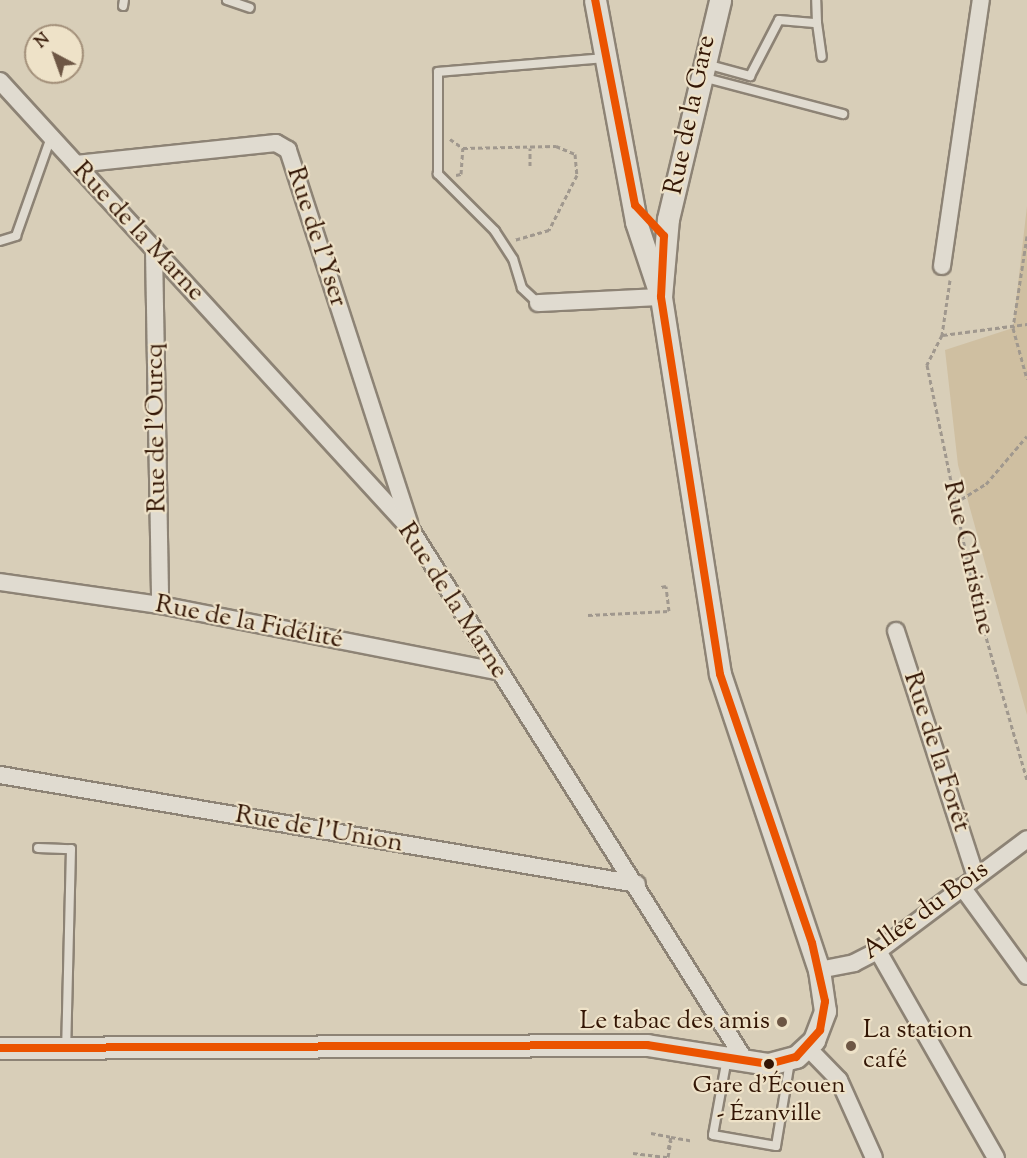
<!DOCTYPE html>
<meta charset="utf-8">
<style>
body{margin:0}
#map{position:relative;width:1027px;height:1158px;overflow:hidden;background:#d8ceb8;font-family:"Sorts Mill Goudy",serif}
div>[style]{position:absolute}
.green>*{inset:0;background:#cfbfa1}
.path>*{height:3px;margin-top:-1.5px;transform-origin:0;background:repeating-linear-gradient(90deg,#a0988e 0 4.5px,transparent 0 7.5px)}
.roads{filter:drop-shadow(2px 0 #8d8375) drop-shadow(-2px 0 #8d8375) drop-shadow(0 2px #8d8375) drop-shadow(0 -2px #8d8375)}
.service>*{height:8px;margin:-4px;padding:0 4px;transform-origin:4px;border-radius:4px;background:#e0dbd0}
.minor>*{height:16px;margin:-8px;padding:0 8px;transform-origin:8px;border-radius:8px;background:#e0dbd0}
.tertiary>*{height:21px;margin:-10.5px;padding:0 10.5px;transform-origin:10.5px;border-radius:10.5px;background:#e0dbd0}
.bus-1>*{height:8px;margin:-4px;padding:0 4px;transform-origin:4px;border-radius:4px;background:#eb5300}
.dots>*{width:16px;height:16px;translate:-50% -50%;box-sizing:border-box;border:3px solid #eee2c8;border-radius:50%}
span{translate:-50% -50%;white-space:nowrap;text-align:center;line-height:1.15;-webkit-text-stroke:4.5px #eee2c8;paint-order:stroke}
.bus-label{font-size:24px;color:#331605}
.street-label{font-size:26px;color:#331605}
.poi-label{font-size:26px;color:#331605}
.right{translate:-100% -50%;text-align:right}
.left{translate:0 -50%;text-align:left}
.north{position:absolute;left:24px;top:24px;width:60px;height:60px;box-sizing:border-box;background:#eee2c8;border:2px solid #a3907a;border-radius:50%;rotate:319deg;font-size:16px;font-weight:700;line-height:24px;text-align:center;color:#331605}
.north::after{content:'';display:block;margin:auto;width:21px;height:27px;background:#6d5644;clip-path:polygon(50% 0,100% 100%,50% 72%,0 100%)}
</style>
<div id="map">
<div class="green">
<div style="clip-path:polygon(1027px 206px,1027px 715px,958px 465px,945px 350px,1013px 328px)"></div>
</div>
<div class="path">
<div style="left:450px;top:139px;width:16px;rotate:35deg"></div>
<div style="left:463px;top:148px;width:93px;rotate:-1.2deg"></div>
<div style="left:556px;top:146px;width:21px;rotate:23deg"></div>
<div style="left:575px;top:154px;width:21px;rotate:85deg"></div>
<div style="left:577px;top:175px;width:62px;rotate:117deg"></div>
<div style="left:549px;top:230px;width:37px;rotate:164deg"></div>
<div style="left:530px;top:166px;width:18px;rotate:-90deg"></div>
<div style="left:456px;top:175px;width:5px;rotate:-11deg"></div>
<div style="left:461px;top:174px;width:26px;rotate:-86deg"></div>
<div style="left:1027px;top:236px;width:93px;rotate:98.7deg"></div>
<div style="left:1013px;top:328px;width:53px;rotate:74.6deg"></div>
<div style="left:950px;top:280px;width:56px;rotate:98.3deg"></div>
<div style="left:942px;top:335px;width:34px;rotate:117deg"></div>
<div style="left:927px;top:365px;width:242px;rotate:78.3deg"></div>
<div style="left:976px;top:602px;width:185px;rotate:74deg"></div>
<div style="left:943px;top:335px;width:85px;rotate:-7.5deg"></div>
<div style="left:955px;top:503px;width:36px;rotate:-32deg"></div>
<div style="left:986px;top:484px;width:63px;rotate:-49.5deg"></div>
<div style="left:588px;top:615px;width:81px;rotate:-2.8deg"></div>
<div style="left:669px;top:611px;width:25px;rotate:-97deg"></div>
<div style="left:666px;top:586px;width:5px;rotate:169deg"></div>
<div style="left:651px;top:1133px;width:20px;rotate:11deg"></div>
<div style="left:668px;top:1149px;width:12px;rotate:-76deg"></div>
<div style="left:671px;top:1137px;width:22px;rotate:10deg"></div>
<div style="left:633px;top:1153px;width:35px;rotate:7deg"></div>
<div style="left:668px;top:1157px;width:17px;rotate:-80deg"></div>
</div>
<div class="roads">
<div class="service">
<div style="left:227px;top:0;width:24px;rotate:19deg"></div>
<div style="left:123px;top:6px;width:6px;rotate:-81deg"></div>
<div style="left:817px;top:23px;width:34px;rotate:82deg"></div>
<div style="left:706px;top:64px;width:46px;rotate:15.3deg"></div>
<div style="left:750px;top:76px;width:63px;rotate:-62.6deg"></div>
<div style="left:779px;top:20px;width:38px;rotate:5deg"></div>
<div style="left:817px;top:23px;width:23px;rotate:-92deg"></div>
<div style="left:702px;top:77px;width:146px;rotate:14.7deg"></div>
<div style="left:0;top:241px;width:17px;rotate:-17deg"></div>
<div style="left:16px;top:236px;width:105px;rotate:-70.5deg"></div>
<div style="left:538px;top:303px;width:22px;rotate:-137deg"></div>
<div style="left:522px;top:288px;width:30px;rotate:-107deg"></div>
<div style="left:513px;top:259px;width:33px;rotate:-123deg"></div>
<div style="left:495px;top:231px;width:81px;rotate:-135deg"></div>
<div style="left:438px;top:174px;width:102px;rotate:-90deg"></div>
<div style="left:438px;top:72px;width:167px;rotate:-4.8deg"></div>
<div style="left:38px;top:848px;width:33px;rotate:2deg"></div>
<div style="left:71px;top:849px;width:198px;rotate:91.4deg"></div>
<div style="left:727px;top:1058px;width:78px;rotate:100.3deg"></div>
<div style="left:713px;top:1135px;width:64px;rotate:9.9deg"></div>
<div style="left:776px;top:1146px;width:86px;rotate:-80.6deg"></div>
</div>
<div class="minor">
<div style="left:0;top:81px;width:609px;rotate:47.53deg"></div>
<div style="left:411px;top:530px;width:629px;rotate:57.8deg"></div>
<div style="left:76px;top:164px;width:201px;rotate:-6deg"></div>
<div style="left:276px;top:143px;width:14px;rotate:30deg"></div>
<div style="left:288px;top:150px;width:392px;rotate:72deg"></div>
<div style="left:154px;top:250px;width:355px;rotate:89deg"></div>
<div style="left:942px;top:266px;width:269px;rotate:-81.7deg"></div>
<div style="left:538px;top:303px;width:123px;rotate:-2.8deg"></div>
<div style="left:0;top:582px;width:162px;rotate:8.2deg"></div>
<div style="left:160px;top:605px;width:343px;rotate:11.1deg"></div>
<div style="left:896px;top:631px;width:256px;rotate:72deg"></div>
<div style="left:0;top:775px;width:646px;rotate:9.71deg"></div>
<div style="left:962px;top:887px;width:110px;rotate:53.9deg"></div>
<div style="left:878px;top:951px;width:238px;rotate:60.3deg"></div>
<div style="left:819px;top:970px;width:36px;rotate:-11deg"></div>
<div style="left:854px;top:963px;width:27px;rotate:-27deg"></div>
<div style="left:878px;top:951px;width:186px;rotate:-36.9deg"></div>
<div style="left:807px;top:1047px;width:46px;rotate:45.9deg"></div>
<div style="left:839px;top:1080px;width:85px;rotate:65.8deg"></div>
</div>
<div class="tertiary">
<div style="left:595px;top:0;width:226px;rotate:79.5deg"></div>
<div style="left:636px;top:222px;width:79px;rotate:71.6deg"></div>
<div style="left:0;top:1048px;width:647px;rotate:-0.27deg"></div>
<div style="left:647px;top:1045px;width:123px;rotate:8.9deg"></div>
<div style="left:769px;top:1064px;width:28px;rotate:-15deg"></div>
<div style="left:796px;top:1057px;width:25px;rotate:-43deg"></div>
<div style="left:814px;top:1040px;width:31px;rotate:-69deg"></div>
<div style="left:825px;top:1011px;width:41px;rotate:-98.3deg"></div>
<div style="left:819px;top:970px;width:312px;rotate:-108.5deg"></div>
<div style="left:720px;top:674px;width:382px;rotate:-98.9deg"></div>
<div style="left:661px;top:297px;width:78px;rotate:-84.9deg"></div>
<div style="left:668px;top:219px;width:225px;rotate:-76.6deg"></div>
</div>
</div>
<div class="bus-1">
<div style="left:0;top:1048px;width:647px;rotate:-0.27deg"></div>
<div style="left:647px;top:1045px;width:123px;rotate:8.9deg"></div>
<div style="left:769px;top:1064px;width:28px;rotate:-15deg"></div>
<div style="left:796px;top:1057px;width:36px;rotate:-48deg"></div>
<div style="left:820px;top:1030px;width:29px;rotate:-80deg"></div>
<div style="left:825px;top:1001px;width:59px;rotate:-102.6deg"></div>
<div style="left:812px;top:943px;width:284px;rotate:-108.9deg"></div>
<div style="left:720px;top:674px;width:382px;rotate:-98.9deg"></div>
<div style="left:661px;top:297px;width:61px;rotate:-87.2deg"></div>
<div style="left:664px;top:236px;width:42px;rotate:-133.1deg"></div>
<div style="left:635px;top:205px;width:209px;rotate:-101deg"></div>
</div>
<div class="dots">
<div style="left:782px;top:1022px;background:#6d5644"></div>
<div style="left:851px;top:1046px;background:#6d5644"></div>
<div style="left:769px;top:1064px;background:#331605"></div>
</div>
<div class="bus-label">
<span style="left:769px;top:1101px">Gare d'Écouen<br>- Ézanville</span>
</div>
<div class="street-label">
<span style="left:691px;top:115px;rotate:-78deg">Rue de la Gare</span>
<span style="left:138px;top:232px;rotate:47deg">Rue de la Marne</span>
<span style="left:316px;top:237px;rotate:72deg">Rue de l'Yser</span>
<span style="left:157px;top:428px;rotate:-91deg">Rue de l'Ourcq</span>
<span style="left:968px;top:558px;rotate:77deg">Rue Christine</span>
<span style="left:452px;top:601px;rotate:57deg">Rue de la Marne</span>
<span style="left:249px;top:623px;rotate:11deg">Rue de la Fidélité</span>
<span style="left:936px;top:752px;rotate:72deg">Rue de la Forêt</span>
<span style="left:319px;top:830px;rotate:10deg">Rue de l'Union</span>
<span style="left:926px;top:911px;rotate:-36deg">Allée du Bois</span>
</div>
<div class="poi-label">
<span class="right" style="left:770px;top:1022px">Le tabac des amis</span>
<span class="left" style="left:863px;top:1046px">La station<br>café</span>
</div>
<div class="north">N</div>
</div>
